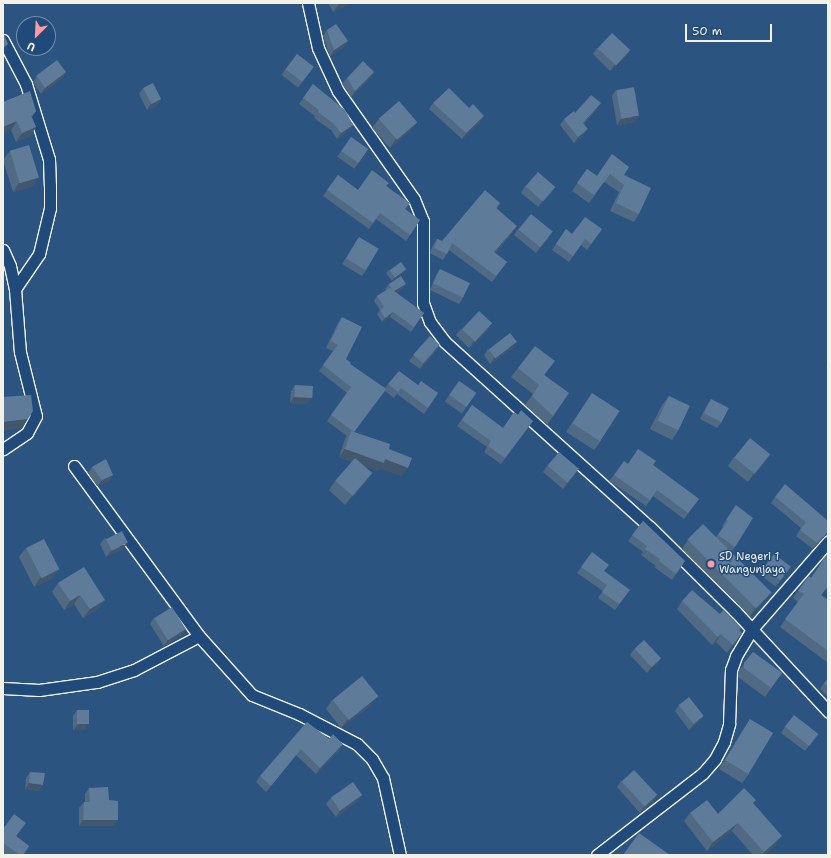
<!DOCTYPE html>
<style>
body{margin:0}
#map{position:relative;width:831px;height:858px;overflow:hidden;background:#2c5481;font-family:"Shantell Sans",sans-serif}
div>[style]{position:absolute}
.roads{filter:drop-shadow(1px 0 #f4f1e8) drop-shadow(-1px 0 #f4f1e8) drop-shadow(0 1px #f4f1e8) drop-shadow(0 -1px #f4f1e8)}
.minor>*{height:11px;margin:-5.5px;padding:0 5.5px;transform-origin:5.5px;border-radius:5.5px;background:#1f4a7a}
.wall>*{inset:0;background:#516a84;transform-origin:0 0}
.shaded-wall>*{inset:0;background:#42566c}
.building>*{inset:0;background:#5e7b9a;transform-origin:0 0}
.dots>*{width:11px;height:11px;translate:-50% -50%;box-sizing:border-box;border:2px solid #1f4a7a;border-radius:50%}
span{translate:-50% -50%;white-space:nowrap;text-align:center;line-height:1.15;-webkit-text-stroke:3px #1f4a7a;paint-order:stroke}
.poi-label{font-size:11px;color:#f4f1e8}
.left{translate:0 -50%;text-align:left}
.frame{position:absolute;inset:0;border:4px solid #f4f1e8;pointer-events:none}
.north{position:absolute;left:16px;top:16px;width:40px;height:40px;box-sizing:border-box;background:#1f4a7a;border:1px solid #748da6;border-radius:50%;rotate:204deg;font-size:11px;font-weight:700;line-height:16px;text-align:center;color:#f4f1e8}
.north::after{content:'';display:block;margin:auto;width:14px;height:18px;background:#ff9aa2;clip-path:polygon(50% 0,100% 100%,50% 72%,0 100%)}
.scale{position:absolute;left:685px;top:24px;width:87px;height:18px;box-sizing:border-box;border:2px solid #f4f1e8;border-top:0;padding-left:5px;font-size:12px;line-height:14px;white-space:nowrap;color:#f4f1e8;-webkit-text-stroke:3px #1f4a7a;paint-order:stroke}
</style>
<div id="map">
<div class="roads">
<div class="minor">
<div style="left:308px;top:3px;width:46px;rotate:77.5deg"></div>
<div style="left:318px;top:48px;width:47px;rotate:65.1deg"></div>
<div style="left:338px;top:91px;width:132px;rotate:54.9deg"></div>
<div style="left:414px;top:199px;width:24px;rotate:68deg"></div>
<div style="left:423px;top:221px;width:82px;rotate:90deg"></div>
<div style="left:423px;top:303px;width:20px;rotate:70deg"></div>
<div style="left:430px;top:322px;width:25px;rotate:53deg"></div>
<div style="left:445px;top:342px;width:276px;rotate:42.1deg"></div>
<div style="left:650px;top:527px;width:120px;rotate:44.7deg"></div>
<div style="left:735px;top:611px;width:137px;rotate:47.1deg"></div>
<div style="left:3px;top:40px;width:50px;rotate:62.4deg"></div>
<div style="left:26px;top:84px;width:78px;rotate:73deg"></div>
<div style="left:49px;top:159px;width:27px;rotate:88deg"></div>
<div style="left:50px;top:186px;width:22px;rotate:90deg"></div>
<div style="left:50px;top:208px;width:47px;rotate:103.4deg"></div>
<div style="left:39px;top:254px;width:42px;rotate:124.4deg"></div>
<div style="left:3px;top:250px;width:17px;rotate:66deg"></div>
<div style="left:10px;top:266px;width:24px;rotate:78deg"></div>
<div style="left:15px;top:289px;width:63px;rotate:85.5deg"></div>
<div style="left:20px;top:352px;width:66px;rotate:76deg"></div>
<div style="left:36px;top:416px;width:19px;rotate:118deg"></div>
<div style="left:27px;top:433px;width:29px;rotate:146deg"></div>
<div style="left:199px;top:636px;width:79px;rotate:48.1deg"></div>
<div style="left:252px;top:695px;width:51px;rotate:22deg"></div>
<div style="left:299px;top:714px;width:65px;rotate:27.3deg"></div>
<div style="left:357px;top:744px;width:21px;rotate:45deg"></div>
<div style="left:372px;top:759px;width:22px;rotate:60deg"></div>
<div style="left:383px;top:778px;width:79px;rotate:77.6deg"></div>
<div style="left:3px;top:688px;width:36px;rotate:3deg"></div>
<div style="left:39px;top:690px;width:59px;rotate:-7.9deg"></div>
<div style="left:97px;top:682px;width:39px;rotate:-18deg"></div>
<div style="left:134px;top:670px;width:73px;rotate:-27.6deg"></div>
<div style="left:199px;top:636px;width:211px;rotate:-126.3deg"></div>
<div style="left:597px;top:855px;width:134px;rotate:-37.7deg"></div>
<div style="left:703px;top:773px;width:18px;rotate:-49deg"></div>
<div style="left:715px;top:759px;width:19px;rotate:-62deg"></div>
<div style="left:724px;top:742px;width:19px;rotate:-74deg"></div>
<div style="left:729px;top:724px;width:54px;rotate:-87.9deg"></div>
<div style="left:731px;top:670px;width:15px;rotate:-70deg"></div>
<div style="left:736px;top:656px;width:31px;rotate:-59deg"></div>
<div style="left:752px;top:629px;width:116px;rotate:-48.9deg"></div>
</div>
</div>
<div class="wall">
<div style="clip-path:polygon(328px 3px,350px 3px,333px 12px)"></div>
<div style="clip-path:polygon(327px 30px,348px 41px,344px 47px,330px 56px,323px 36px)"></div>
<div style="clip-path:polygon(597px 48px,630px 50px,626px 56px,610px 71px,593px 54px)"></div>
<div style="left:297px;top:54px;width:21px;height:26px;rotate:37deg"></div>
<div style="clip-path:polygon(66px 72px,62px 78px,41px 94px,33px 82px,37px 76px)"></div>
<div style="clip-path:polygon(374px 72px,370px 78px,351px 97px,342px 84px,347px 78px)"></div>
<div style="clip-path:polygon(313px 84px,353px 125px,349px 130px,337px 139px,331px 130px,314px 118px,315px 116px,299px 104px)"></div>
<div style="clip-path:polygon(143px 88px,161px 99px,156px 106px,147px 110px,139px 94px)"></div>
<div style="clip-path:polygon(616px 90px,635px 122px,617px 125px,612px 96px)"></div>
<div style="clip-path:polygon(3px 102px,36px 111px,32px 117px,36px 127px,30px 136px,16px 142px,11px 130px)"></div>
<div style="clip-path:polygon(433px 103px,480px 122px,462px 139px,429px 109px)"></div>
<div style="clip-path:polygon(597px 109px,584px 124px,584px 135px,574px 143px,560px 125px,564px 119px,575px 113px)"></div>
<div style="clip-path:polygon(379px 119px,417px 122px,410px 131px,390px 148px,372px 128px)"></div>
<div style="left:351px;top:137px;width:21px;height:24px;rotate:35deg"></div>
<div style="clip-path:polygon(10px 151px,33px 186px,13px 192px,3px 160px)"></div>
<div style="clip-path:polygon(612px 154px,624px 175px,639px 214px,634px 222px,610px 211px,619px 192px,604px 182px,589px 203px,572px 191px,587px 169px,597px 176px)"></div>
<div style="clip-path:polygon(338px 175px,358px 190px,386px 186px,405px 209px,420px 220px,406px 241px,376px 219px,369px 229px,323px 196px)"></div>
<div style="clip-path:polygon(525px 186px,555px 187px,551px 193px,538px 207px,521px 193px)"></div>
<div style="clip-path:polygon(500px 203px,497px 208px,513px 232px,495px 253px,507px 262px,492px 282px,449px 250px,443px 260px,430px 253px,433px 245px,437px 239px,442px 241px)"></div>
<div style="clip-path:polygon(518px 229px,549px 238px,536px 253px,514px 235px)"></div>
<div style="clip-path:polygon(566px 229px,572px 234px,602px 229px,587px 250px,581px 245px,569px 262px,552px 250px)"></div>
<div style="clip-path:polygon(359px 237px,366px 270px,362px 276px,342px 264px)"></div>
<div style="clip-path:polygon(406px 269px,404px 272px,392px 281px,386px 273px,389px 270px)"></div>
<div style="clip-path:polygon(440px 269px,463px 298px,459px 304px,430px 290px,436px 275px)"></div>
<div style="clip-path:polygon(389px 284px,403px 288px,396px 293px,424px 313px,411px 332px,390px 317px,382px 322px,377px 314px,380px 310px,374px 301px,377px 296px,386px 290px,385px 289px)"></div>
<div style="clip-path:polygon(342px 317px,346px 359px,350px 364px,385px 388px,388px 384px,418px 385px,438px 393px,424px 414px,397px 394px,394px 398px,385px 391px,354px 432px,389px 449px,402px 476px,380px 468px,378px 471px,364px 466px,366px 482px,345px 505px,329px 490px,335px 481px,352px 462px,339px 457px,345px 439px,347px 436px,327px 421px,347px 393px,319px 371px,333px 351px,326px 348px,338px 323px)"></div>
<div style="clip-path:polygon(461px 329px,488px 330px,469px 348px,456px 335px)"></div>
<div style="clip-path:polygon(513px 348px,490px 364px,484px 355px,488px 349px)"></div>
<div style="clip-path:polygon(436px 351px,420px 369px,409px 361px,414px 355px)"></div>
<div style="clip-path:polygon(828px 364px,828px 368px,826px 367px)"></div>
<div style="clip-path:polygon(518px 368px,548px 370px,544px 375px,569px 393px,547px 425px,525px 405px,533px 394px,511px 377px)"></div>
<div style="left:459px;top:381px;width:21px;height:25px;rotate:35deg"></div>
<div style="clip-path:polygon(295px 385px,308px 404px,290px 403px,291px 391px)"></div>
<div style="clip-path:polygon(592px 393px,601px 441px,594px 450px,566px 432px)"></div>
<div style="clip-path:polygon(669px 396px,678px 431px,672px 440px,650px 429px,662px 405px)"></div>
<div style="clip-path:polygon(711px 399px,722px 422px,717px 428px,700px 419px,707px 405px)"></div>
<div style="clip-path:polygon(472px 405px,503px 428px,518px 415px,533px 421px,501px 464px,484px 452px,487px 447px,457px 426px)"></div>
<div style="clip-path:polygon(770px 454px,764px 463px,748px 482px,728px 466px,734px 457px)"></div>
<div style="clip-path:polygon(628px 464px,653px 465px,699px 499px,684px 519px,653px 496px,646px 506px,609px 481px,614px 475px)"></div>
<div style="clip-path:polygon(547px 466px,575px 475px,563px 489px,543px 472px)"></div>
<div style="clip-path:polygon(92px 467px,113px 475px,109px 481px,97px 486px,88px 473px)"></div>
<div style="clip-path:polygon(775px 497px,828px 533px,813px 549px,796px 536px,801px 528px,771px 503px)"></div>
<div style="clip-path:polygon(736px 505px,735px 547px,731px 552px,764px 602px,750px 616px,682px 549px,688px 540px,716px 537px,723px 527px,722px 526px)"></div>
<div style="clip-path:polygon(643px 521px,685px 561px,672px 580px,654px 567px,656px 566px,641px 555px,643px 552px,628px 541px)"></div>
<div style="clip-path:polygon(105px 538px,123px 549px,106px 557px,100px 544px)"></div>
<div style="clip-path:polygon(26px 548px,53px 578px,34px 587px,19px 557px)"></div>
<div style="clip-path:polygon(592px 552px,604px 571px,630px 590px,615px 610px,598px 598px,603px 591px,577px 573px)"></div>
<div style="clip-path:polygon(828px 553px,828px 587px,821px 595px,828px 600px,828px 663px,780px 627px,798px 602px,793px 598px,809px 576px,811px 578px)"></div>
<div style="left:774px;top:554px;width:21px;height:25px;rotate:37deg"></div>
<div style="clip-path:polygon(58px 583px,105px 600px,98px 609px,83px 618px,74px 604px,64px 610px,52px 592px)"></div>
<div style="clip-path:polygon(682px 601px,739px 630px,742px 633px,727px 653px,716px 642px,712px 645px,677px 609px)"></div>
<div style="clip-path:polygon(154px 618px,186px 629px,182px 635px,164px 646px,150px 624px)"></div>
<div style="clip-path:polygon(634px 649px,661px 658px,657px 664px,647px 673px,630px 655px)"></div>
<div style="clip-path:polygon(753px 652px,782px 673px,765px 697px,738px 677px,738px 672px)"></div>
<div style="clip-path:polygon(828px 679px,828px 697px,820px 689px,824px 683px)"></div>
<div style="clip-path:polygon(332px 700px,371px 705px,341px 728px,326px 709px)"></div>
<div style="clip-path:polygon(679px 705px,699px 722px,689px 730px,675px 711px)"></div>
<div style="clip-path:polygon(77px 710px,85px 730px,73px 730px,73px 716px)"></div>
<div style="clip-path:polygon(750px 719px,749px 774px,742px 783px,719px 769px,744px 728px)"></div>
<div style="clip-path:polygon(307px 722px,329px 739px,339px 750px,316px 774px,296px 755px,266px 792px,256px 782px,260px 776px)"></div>
<div style="clip-path:polygon(785px 727px,818px 734px,805px 751px,781px 733px)"></div>
<div style="clip-path:polygon(30px 772px,39px 791px,25px 789px,26px 778px)"></div>
<div style="clip-path:polygon(621px 781px,657px 795px,653px 802px,640px 813px,617px 787px)"></div>
<div style="clip-path:polygon(89px 788px,109px 800px,118px 820px,113px 826px,79px 826px,79px 808px,84px 802px,85px 802px,85px 794px)"></div>
<div style="clip-path:polygon(331px 798px,358px 801px,336px 817px,326px 804px)"></div>
<div style="clip-path:polygon(753px 804px,776px 845px,765px 855px,753px 855px,732px 831px,707px 851px,684px 821px,690px 813px,718px 814px)"></div>
<div style="clip-path:polygon(3px 829px,16px 836px,29px 846px,23px 855px,3px 855px)"></div>
</div>
<div class="shaded-wall">
<div style="clip-path:polygon(341px 3px,350px 3px,333px 12px,338px 5px)"></div>
<div style="clip-path:polygon(348px 41px,344px 47px,330px 56px,334px 50px)"></div>
<div style="clip-path:polygon(8px 44px,3px 52px,3px 48px)"></div>
<div style="clip-path:polygon(630px 50px,626px 56px,610px 71px,614px 65px)"></div>
<div style="clip-path:polygon(66px 72px,62px 78px,41px 94px,45px 88px)"></div>
<div style="clip-path:polygon(374px 72px,370px 78px,351px 97px,355px 91px)"></div>
<div style="clip-path:polygon(161px 99px,156px 106px,147px 110px,151px 104px)"></div>
<div style="clip-path:polygon(601px 103px,597px 109px,579px 129px,583px 123px)"></div>
<div style="clip-path:polygon(484px 116px,480px 122px,462px 139px,466px 133px)"></div>
<div style="clip-path:polygon(639px 116px,635px 122px,617px 125px,621px 119px)"></div>
<div style="clip-path:polygon(17px 121px,11px 130px,3px 133px,3px 127px)"></div>
<div style="clip-path:polygon(417px 122px,410px 131px,390px 148px,396px 139px)"></div>
<div style="clip-path:polygon(353px 125px,349px 130px,337px 139px,341px 133px)"></div>
<div style="clip-path:polygon(36px 127px,30px 136px,16px 142px,22px 133px)"></div>
<div style="clip-path:polygon(588px 129px,584px 135px,574px 143px,578px 137px)"></div>
<div style="clip-path:polygon(39px 177px,33px 186px,13px 192px,19px 183px)"></div>
<div style="clip-path:polygon(555px 187px,551px 193px,538px 207px,542px 201px)"></div>
<div style="clip-path:polygon(517px 226px,513px 232px,490px 258px,494px 252px)"></div>
<div style="clip-path:polygon(553px 232px,549px 238px,536px 253px,540px 247px)"></div>
<div style="clip-path:polygon(406px 269px,404px 272px,392px 281px,394px 278px)"></div>
<div style="clip-path:polygon(406px 284px,403px 288px,391px 296px,394px 291px)"></div>
<div style="clip-path:polygon(393px 312px,390px 317px,382px 322px,385px 318px)"></div>
<div style="clip-path:polygon(492px 323px,488px 330px,469px 348px,473px 342px)"></div>
<div style="clip-path:polygon(517px 342px,513px 348px,490px 364px,494px 358px)"></div>
<div style="clip-path:polygon(440px 345px,436px 351px,420px 369px,424px 363px)"></div>
<div style="clip-path:polygon(294px 397px,312px 398px,308px 404px,290px 403px)"></div>
<div style="clip-path:polygon(28px 419px,22px 428px,3px 431px,3px 422px)"></div>
<div style="clip-path:polygon(345px 449px,385px 459px,408px 468px,402px 476px,380px 468px,378px 471px,339px 457px)"></div>
<div style="clip-path:polygon(770px 454px,764px 463px,748px 482px,754px 473px)"></div>
<div style="clip-path:polygon(579px 469px,575px 475px,563px 489px,567px 483px)"></div>
<div style="clip-path:polygon(372px 473px,366px 482px,345px 505px,352px 496px)"></div>
<div style="clip-path:polygon(113px 475px,109px 481px,97px 486px,102px 480px)"></div>
<div style="clip-path:polygon(828px 532px,828px 533px,813px 549px,817px 543px)"></div>
<div style="clip-path:polygon(128px 543px,123px 549px,106px 557px,111px 551px)"></div>
<div style="clip-path:polygon(59px 569px,53px 578px,34px 587px,40px 578px)"></div>
<div style="clip-path:polygon(771px 593px,764px 602px,750px 616px,756px 607px)"></div>
<div style="clip-path:polygon(80px 595px,74px 604px,64px 610px,70px 601px)"></div>
<div style="clip-path:polygon(105px 600px,98px 609px,83px 618px,90px 609px)"></div>
<div style="clip-path:polygon(186px 629px,182px 635px,164px 646px,168px 640px)"></div>
<div style="clip-path:polygon(742px 633px,737px 641px,727px 653px)"></div>
<div style="clip-path:polygon(721px 634px,716px 642px,712px 645px,718px 637px)"></div>
<div style="clip-path:polygon(661px 658px,657px 664px,647px 673px,651px 667px)"></div>
<div style="clip-path:polygon(378px 696px,371px 705px,341px 728px,348px 719px)"></div>
<div style="clip-path:polygon(704px 716px,699px 722px,689px 730px,694px 724px)"></div>
<div style="clip-path:polygon(78px 724px,89px 724px,85px 730px,73px 730px)"></div>
<div style="clip-path:polygon(343px 744px,339px 750px,316px 774px,320px 768px)"></div>
<div style="clip-path:polygon(29px 783px,43px 785px,39px 791px,25px 789px)"></div>
<div style="clip-path:polygon(362px 795px,358px 801px,336px 817px,340px 811px)"></div>
<div style="clip-path:polygon(657px 795px,653px 802px,640px 813px,644px 807px)"></div>
<div style="clip-path:polygon(83px 820px,118px 820px,113px 826px,79px 826px)"></div>
<div style="clip-path:polygon(738px 823px,732px 831px,707px 851px,713px 842px)"></div>
<div style="clip-path:polygon(782px 836px,776px 845px,765px 855px,762px 855px,764px 852px)"></div>
</div>
<div class="building">
<div style="clip-path:polygon(336px 24px,348px 41px,334px 50px,327px 30px)"></div>
<div style="clip-path:polygon(3px 32px,8px 44px,3px 48px)"></div>
<div style="left:612px;top:33px;width:25px;height:21px;rotate:43deg"></div>
<div style="left:297px;top:54px;width:21px;height:19px;rotate:37deg"></div>
<div style="left:57px;top:60px;width:15px;height:26px;rotate:53deg"></div>
<div style="clip-path:polygon(363px 61px,374px 72px,355px 91px,347px 78px)"></div>
<div style="left:153px;top:83px;width:18px;height:11px;rotate:63deg"></div>
<div style="clip-path:polygon(313px 84px,345px 110px,353px 125px,341px 133px,334px 124px,318px 112px,319px 110px,303px 98px)"></div>
<div style="left:634px;top:87px;width:29px;height:18px;rotate:80deg"></div>
<div style="clip-path:polygon(449px 88px,469px 108px,473px 104px,484px 116px,466px 133px,433px 103px)"></div>
<div style="clip-path:polygon(30px 91px,36px 111px,31px 116px,36px 127px,22px 133px,17px 121px,3px 127px,3px 102px)"></div>
<div style="clip-path:polygon(591px 95px,601px 103px,583px 123px,588px 129px,578px 137px,564px 119px,574px 111px,575px 113px)"></div>
<div style="left:399px;top:101px;width:28px;height:27px;rotate:49deg"></div>
<div style="left:351px;top:137px;width:21px;height:17px;rotate:35deg"></div>
<div style="left:29px;top:145px;width:34px;height:20px;rotate:73deg"></div>
<div style="clip-path:polygon(612px 154px,629px 167px,624px 175px,651px 188px,639px 214px,616px 203px,624px 185px,610px 174px,594px 195px,577px 183px,587px 169px,597px 176px)"></div>
<div style="clip-path:polygon(372px 170px,389px 183px,386px 186px,410px 203px,405px 209px,420px 220px,410px 235px,380px 213px,373px 223px,327px 190px,338px 175px,358px 190px)"></div>
<div style="left:538px;top:172px;width:23px;height:19px;rotate:41deg"></div>
<div style="clip-path:polygon(485px 190px,500px 203px,496px 208px,517px 226px,494px 252px,507px 262px,496px 276px,452px 243px,447px 254px,434px 248px,437px 239px,442px 241px)"></div>
<div style="left:531px;top:214px;width:28px;height:20px;rotate:39deg"></div>
<div style="clip-path:polygon(585px 217px,602px 229px,591px 244px,585px 239px,573px 256px,556px 244px,566px 229px,572px 234px)"></div>
<div style="left:359px;top:237px;width:23px;height:25px;rotate:31deg"></div>
<div style="left:401px;top:262px;width:9px;height:14px;rotate:54deg"></div>
<div style="left:440px;top:269px;width:33px;height:16px;rotate:25deg"></div>
<div style="clip-path:polygon(401px 276px,406px 284px,394px 291px,424px 313px,414px 327px,393px 312px,385px 318px,380px 310px,384px 307px,377px 296px,390px 288px,392px 290px,389px 284px)"></div>
<div style="left:479px;top:311px;width:18px;height:25px;rotate:43deg"></div>
<div style="clip-path:polygon(342px 317px,362px 327px,346px 359px,351px 363px,350px 364px,386px 389px,354px 432px,331px 415px,351px 387px,323px 365px,338px 345px,331px 341px)"></div>
<div style="left:510px;top:333px;width:11px;height:27px;rotate:52deg"></div>
<div style="left:430px;top:336px;width:13px;height:25px;rotate:42deg"></div>
<div style="clip-path:polygon(535px 346px,555px 361px,544px 375px,569px 393px,553px 416px,532px 396px,539px 385px,518px 368px)"></div>
<div style="clip-path:polygon(399px 371px,418px 385px,421px 381px,438px 393px,428px 408px,401px 388px,398px 392px,388px 384px)"></div>
<div style="left:459px;top:381px;width:21px;height:17px;rotate:35deg"></div>
<div style="left:295px;top:385px;width:18px;height:12px;rotate:3deg"></div>
<div style="left:592px;top:393px;width:33px;height:36px;rotate:33deg"></div>
<div style="clip-path:polygon(31px 395px,33px 411px,28px 419px,3px 422px,3px 397px)"></div>
<div style="left:669px;top:396px;width:23px;height:27px;rotate:25deg"></div>
<div style="left:711px;top:399px;width:20px;height:16px;rotate:27deg"></div>
<div style="clip-path:polygon(472px 405px,503px 428px,514px 412px,518px 415px,521px 410px,533px 421px,505px 458px,488px 446px,491px 441px,462px 420px)"></div>
<div style="clip-path:polygon(351px 431px,390px 444px,389px 449px,412px 458px,408px 468px,385px 459px,384px 463px,345px 449px)"></div>
<div style="left:750px;top:438px;width:26px;height:25px;rotate:39deg"></div>
<div style="clip-path:polygon(638px 449px,656px 461px,653px 465px,699px 499px,688px 513px,657px 490px,650px 500px,614px 475px,624px 461px,628px 464px)"></div>
<div style="left:559px;top:452px;width:26px;height:18px;rotate:40deg"></div>
<div style="left:355px;top:458px;width:23px;height:30px;rotate:41deg"></div>
<div style="clip-path:polygon(106px 459px,113px 475px,102px 480px,92px 467px)"></div>
<div style="clip-path:polygon(785px 484px,828px 521px,828px 532px,817px 543px,800px 530px,806px 522px,775px 497px)"></div>
<div style="clip-path:polygon(736px 505px,753px 518px,735px 547px,718px 535px,728px 521px,726px 520px)"></div>
<div style="clip-path:polygon(643px 521px,685px 561px,676px 574px,659px 561px,660px 559px,645px 549px,647px 546px,632px 535px)"></div>
<div style="left:703px;top:524px;width:97px;height:22px;rotate:45deg"></div>
<div style="left:122px;top:531px;width:13px;height:18px;rotate:63deg"></div>
<div style="left:44px;top:539px;width:34px;height:20px;rotate:63deg"></div>
<div style="clip-path:polygon(592px 552px,609px 565px,604px 571px,630px 590px,619px 604px,602px 592px,607px 585px,581px 567px)"></div>
<div style="clip-path:polygon(828px 553px,828px 586px,821px 595px,828px 600px,828px 651px,785px 619px,804px 594px,798px 591px,809px 576px,811px 578px)"></div>
<div style="left:774px;top:554px;width:21px;height:17px;rotate:37deg"></div>
<div style="clip-path:polygon(84px 567px,105px 600px,90px 609px,80px 595px,70px 601px,58px 583px)"></div>
<div style="clip-path:polygon(692px 590px,720px 614px,723px 610px,741px 628px,739px 630px,742px 633px,733px 645px,721px 634px,718px 637px,682px 601px)"></div>
<div style="left:172px;top:607px;width:26px;height:21px;rotate:58deg"></div>
<div style="left:644px;top:640px;width:25px;height:13px;rotate:47deg"></div>
<div style="clip-path:polygon(753px 652px,782px 673px,771px 688px,744px 668px,744px 663px)"></div>
<div style="left:362px;top:676px;width:26px;height:38px;rotate:51deg"></div>
<div style="clip-path:polygon(828px 679px,828px 687px,824px 683px)"></div>
<div style="left:689px;top:697px;width:24px;height:13px;rotate:52deg"></div>
<div style="left:77px;top:710px;width:12px;height:14px"></div>
<div style="left:794px;top:715px;width:31px;height:15px;rotate:38deg"></div>
<div style="left:750px;top:719px;width:27px;height:48px;rotate:31deg"></div>
<div style="clip-path:polygon(307px 722px,329px 739px,333px 734px,343px 744px,320px 768px,301px 749px,271px 786px,260px 776px)"></div>
<div style="left:634px;top:770px;width:34px;height:17px;rotate:47deg"></div>
<div style="clip-path:polygon(30px 772px,45px 773px,43px 785px,29px 783px)"></div>
<div style="left:353px;top:782px;width:16px;height:27px;rotate:55deg"></div>
<div style="clip-path:polygon(108px 787px,109px 800px,118px 801px,118px 820px,83px 820px,84px 802px,90px 802px,89px 788px)"></div>
<div style="clip-path:polygon(744px 788px,756px 800px,753px 803px,782px 836px,764px 852px,738px 823px,713px 842px,690px 813px,707px 800px,718px 814px)"></div>
<div style="clip-path:polygon(14px 814px,26px 823px,16px 836px,29px 846px,23px 855px,20px 855px,3px 843px,3px 829px)"></div>
<div style="clip-path:polygon(639px 833px,670px 855px,623px 855px)"></div>
</div>
<div class="dots">
<div style="left:711px;top:564px;background:#ff9aa2"></div>
</div>
<div class="poi-label">
<span class="left" style="left:719px;top:564px">SD Negeri 1<br>Wangunjaya</span>
</div>
<div class="frame"></div>
<div class="north">U</div>
<div class="scale">50 m</div>
</div>
